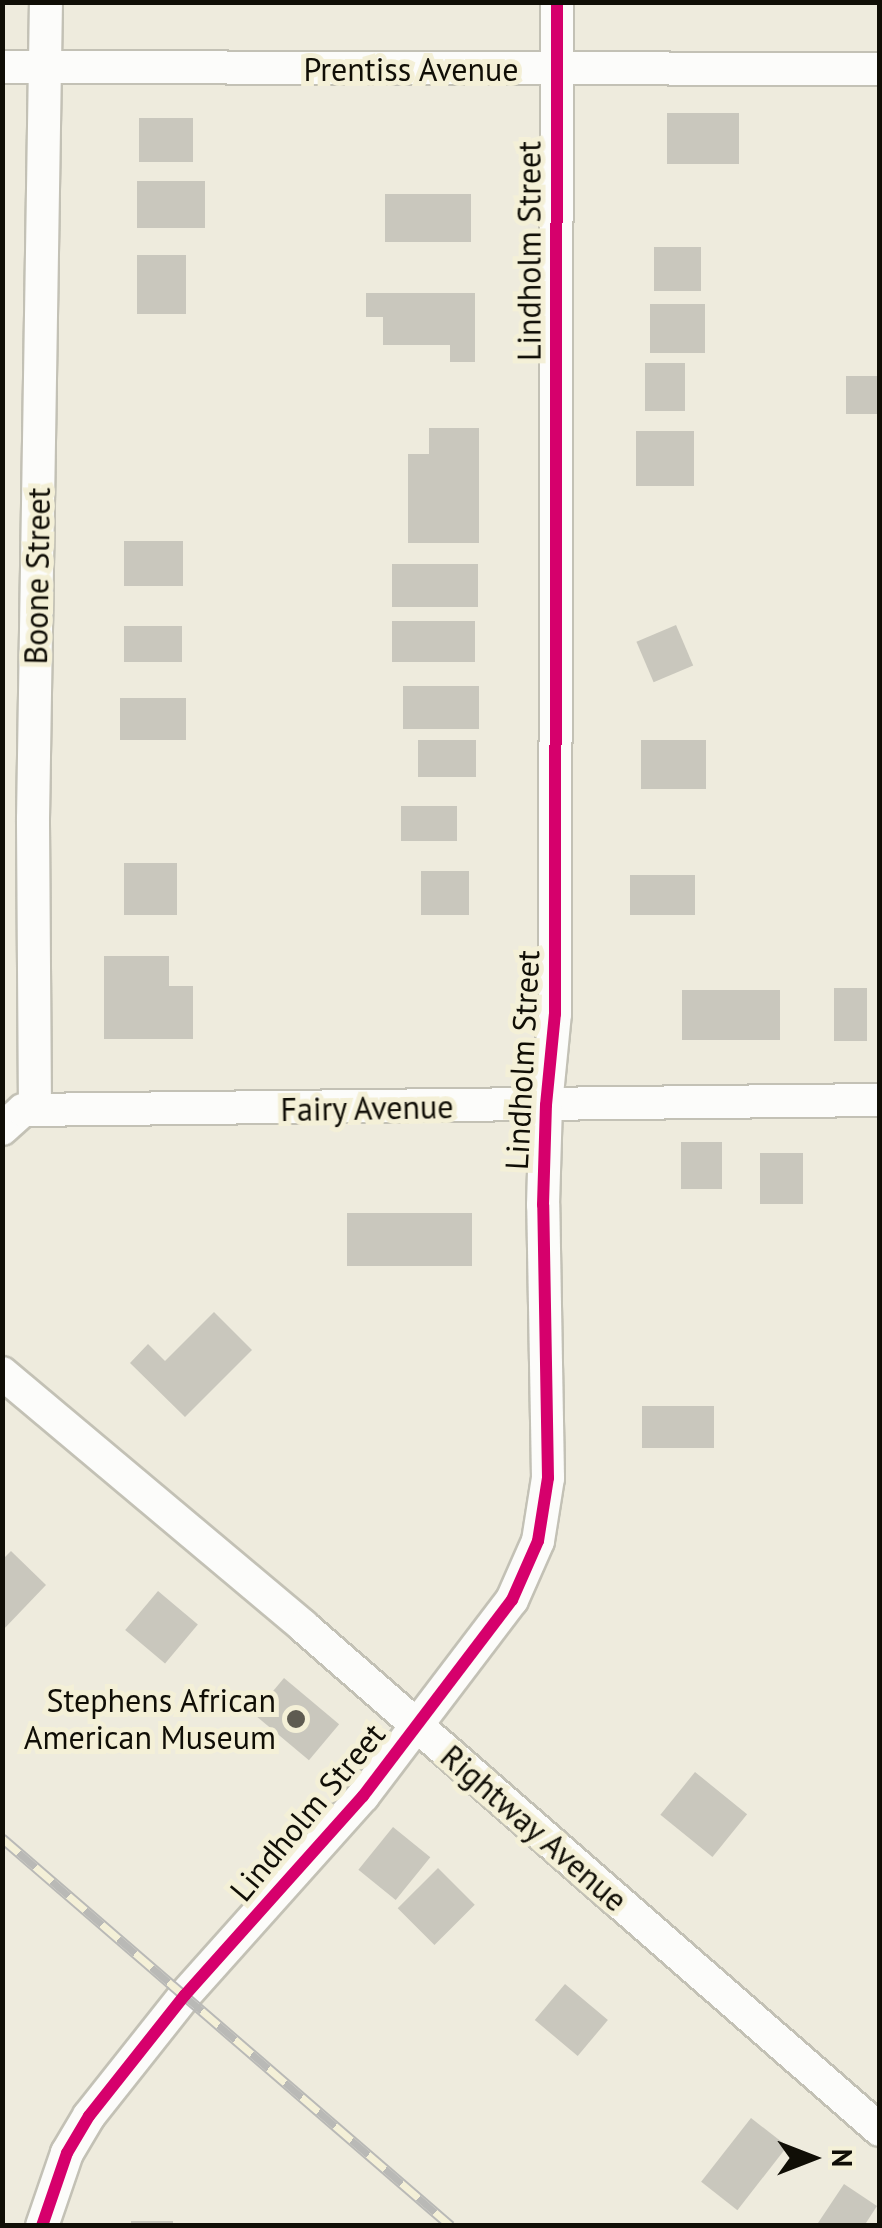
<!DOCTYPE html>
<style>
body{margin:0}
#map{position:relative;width:882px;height:2228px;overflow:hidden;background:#eeebdd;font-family:"PT Sans",sans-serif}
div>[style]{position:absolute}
.building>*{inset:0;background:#c9c7bd;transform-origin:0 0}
.roads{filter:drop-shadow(2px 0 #c3c1b5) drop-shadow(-2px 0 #c3c1b5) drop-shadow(0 2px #c3c1b5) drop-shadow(0 -2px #c3c1b5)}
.street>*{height:32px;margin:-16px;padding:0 16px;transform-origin:16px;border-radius:16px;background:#fcfcfa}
.rail>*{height:11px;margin-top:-5.5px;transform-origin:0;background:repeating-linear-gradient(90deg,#f4f0d7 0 22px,#b9b9b6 0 44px);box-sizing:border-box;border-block:2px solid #b9b9b6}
.cycleway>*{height:12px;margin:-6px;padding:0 6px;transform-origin:6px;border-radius:6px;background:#d6006c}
.dots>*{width:28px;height:28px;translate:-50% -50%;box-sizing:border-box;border:5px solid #f4f0d7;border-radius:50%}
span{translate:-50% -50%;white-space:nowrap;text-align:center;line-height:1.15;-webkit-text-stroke:10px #f4f0d7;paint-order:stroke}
.street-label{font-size:32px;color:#100e06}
.poi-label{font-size:32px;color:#100e06}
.right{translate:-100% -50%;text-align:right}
.frame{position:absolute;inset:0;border:5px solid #100e06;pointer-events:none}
.north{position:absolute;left:762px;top:2108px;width:100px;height:100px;-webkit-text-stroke:8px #f4f0d7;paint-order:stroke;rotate:90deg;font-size:28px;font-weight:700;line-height:40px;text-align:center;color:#100e06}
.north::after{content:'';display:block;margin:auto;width:35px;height:45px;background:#100e06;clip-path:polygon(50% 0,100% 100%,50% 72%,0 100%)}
</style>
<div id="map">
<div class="building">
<div style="left:667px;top:113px;width:72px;height:51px"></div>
<div style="left:139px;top:118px;width:54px;height:44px"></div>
<div style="left:137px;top:181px;width:68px;height:47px"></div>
<div style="left:385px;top:194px;width:86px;height:48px"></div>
<div style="left:654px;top:247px;width:47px;height:44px"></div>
<div style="left:137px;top:255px;width:49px;height:59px"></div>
<div style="clip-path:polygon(366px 293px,475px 293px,475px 362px,450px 362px,450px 345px,383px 345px,383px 317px,366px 317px)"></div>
<div style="left:650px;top:304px;width:55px;height:49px"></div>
<div style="left:645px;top:363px;width:40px;height:48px"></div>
<div style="left:846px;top:376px;width:34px;height:38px"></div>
<div style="clip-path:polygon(429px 428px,479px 428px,479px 543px,408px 543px,408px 454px,429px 454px)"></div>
<div style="left:636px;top:431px;width:58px;height:55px"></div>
<div style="left:124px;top:541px;width:59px;height:45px"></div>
<div style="left:392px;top:564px;width:86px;height:43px"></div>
<div style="left:475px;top:621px;width:41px;height:83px;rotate:90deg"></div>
<div style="left:676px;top:625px;width:44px;height:43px;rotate:67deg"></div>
<div style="left:124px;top:626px;width:58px;height:36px"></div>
<div style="left:403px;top:686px;width:76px;height:43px"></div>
<div style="left:120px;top:698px;width:66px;height:42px"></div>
<div style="left:418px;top:740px;width:58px;height:37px"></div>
<div style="left:641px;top:740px;width:65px;height:49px"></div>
<div style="left:401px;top:806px;width:56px;height:35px"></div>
<div style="left:124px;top:863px;width:53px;height:52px"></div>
<div style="left:421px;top:871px;width:48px;height:44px"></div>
<div style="left:630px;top:875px;width:65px;height:40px"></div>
<div style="clip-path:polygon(104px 956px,169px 956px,169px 986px,193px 986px,193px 1039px,104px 1039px)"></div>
<div style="left:834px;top:988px;width:33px;height:53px"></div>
<div style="left:682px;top:990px;width:98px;height:50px"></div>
<div style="left:681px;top:1142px;width:41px;height:47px"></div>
<div style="left:760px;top:1153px;width:43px;height:51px"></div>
<div style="left:347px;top:1213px;width:125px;height:53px"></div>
<div style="clip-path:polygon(214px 1312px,252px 1350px,185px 1417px,130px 1363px,148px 1344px,165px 1361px)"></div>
<div style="left:642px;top:1406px;width:72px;height:42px"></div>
<div style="clip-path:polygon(11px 1551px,46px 1585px,2px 1631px,2px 1560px)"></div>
<div style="left:158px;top:1591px;width:52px;height:51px;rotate:40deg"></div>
<div style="left:284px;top:1678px;width:72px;height:47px;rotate:40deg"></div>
<div style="left:695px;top:1772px;width:67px;height:55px;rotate:39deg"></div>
<div style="left:393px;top:1827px;width:48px;height:55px;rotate:39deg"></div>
<div style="left:438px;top:1868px;width:52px;height:57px;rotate:45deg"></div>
<div style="left:565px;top:1984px;width:56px;height:47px;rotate:40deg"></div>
<div style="left:751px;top:2118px;width:46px;height:81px;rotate:38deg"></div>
<div style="clip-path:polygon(844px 2184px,877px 2206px,864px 2226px,816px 2226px)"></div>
<div style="left:131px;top:2221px;width:42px;height:5px"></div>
</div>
<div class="roads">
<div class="street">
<div style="left:2px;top:67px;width:878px;rotate:0.13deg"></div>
<div style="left:35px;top:1110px;width:291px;rotate:-90.4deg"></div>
<div style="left:33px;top:819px;width:817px;rotate:-89.09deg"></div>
<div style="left:2px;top:1129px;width:28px;rotate:-42deg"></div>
<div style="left:23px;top:1110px;width:857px;rotate:-0.67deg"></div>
<div style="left:2px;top:1373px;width:393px;rotate:40deg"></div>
<div style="left:303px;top:1626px;width:766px;rotate:41.14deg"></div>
<div style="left:42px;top:2226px;width:77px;rotate:-71.1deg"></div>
<div style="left:67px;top:2153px;width:43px;rotate:-59.3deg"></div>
<div style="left:89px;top:2116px;width:154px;rotate:-51.6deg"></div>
<div style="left:185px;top:1995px;width:267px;rotate:-48.2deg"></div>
<div style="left:363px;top:1796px;width:246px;rotate:-52.8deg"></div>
<div style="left:512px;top:1600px;width:64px;rotate:-66.2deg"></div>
<div style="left:538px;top:1541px;width:64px;rotate:-81deg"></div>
<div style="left:548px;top:1478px;width:273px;rotate:-91deg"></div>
<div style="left:543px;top:1205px;width:100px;rotate:-88.3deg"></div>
<div style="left:546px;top:1105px;width:91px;rotate:-84.4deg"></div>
<div style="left:555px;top:1014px;width:1012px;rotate:-89.89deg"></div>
</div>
</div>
<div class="rail">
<div style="left:2px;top:1838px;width:593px;rotate:40.83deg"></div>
</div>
<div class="cycleway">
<div style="left:42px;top:2226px;width:77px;rotate:-71.1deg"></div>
<div style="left:67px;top:2153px;width:43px;rotate:-59.3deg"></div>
<div style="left:89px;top:2116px;width:154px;rotate:-51.6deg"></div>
<div style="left:185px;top:1995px;width:267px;rotate:-48.2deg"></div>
<div style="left:363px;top:1796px;width:246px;rotate:-52.8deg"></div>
<div style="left:512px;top:1600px;width:64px;rotate:-66.2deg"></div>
<div style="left:538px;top:1541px;width:64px;rotate:-81deg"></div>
<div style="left:548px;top:1478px;width:273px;rotate:-91deg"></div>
<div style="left:543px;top:1205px;width:100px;rotate:-88.3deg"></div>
<div style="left:546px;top:1105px;width:91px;rotate:-84.4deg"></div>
<div style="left:555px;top:1014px;width:1012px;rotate:-89.89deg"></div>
</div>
<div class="dots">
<div style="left:296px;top:1719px;background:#5e5b51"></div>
</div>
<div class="street-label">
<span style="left:411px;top:69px">Prentiss Avenue</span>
<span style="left:529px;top:251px;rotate:-90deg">Lindholm Street</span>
<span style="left:37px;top:576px;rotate:-89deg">Boone Street</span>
<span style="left:522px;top:1060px;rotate:-87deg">Lindholm Street</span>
<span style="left:367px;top:1108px;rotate:-1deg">Fairy Avenue</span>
<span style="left:307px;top:1812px;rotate:-50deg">Lindholm Street</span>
<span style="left:534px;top:1828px;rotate:41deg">Rightway Avenue</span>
</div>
<div class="poi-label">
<span class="right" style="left:276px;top:1719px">Stephens African<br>American Museum</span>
</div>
<div class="frame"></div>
<div class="north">N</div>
</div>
